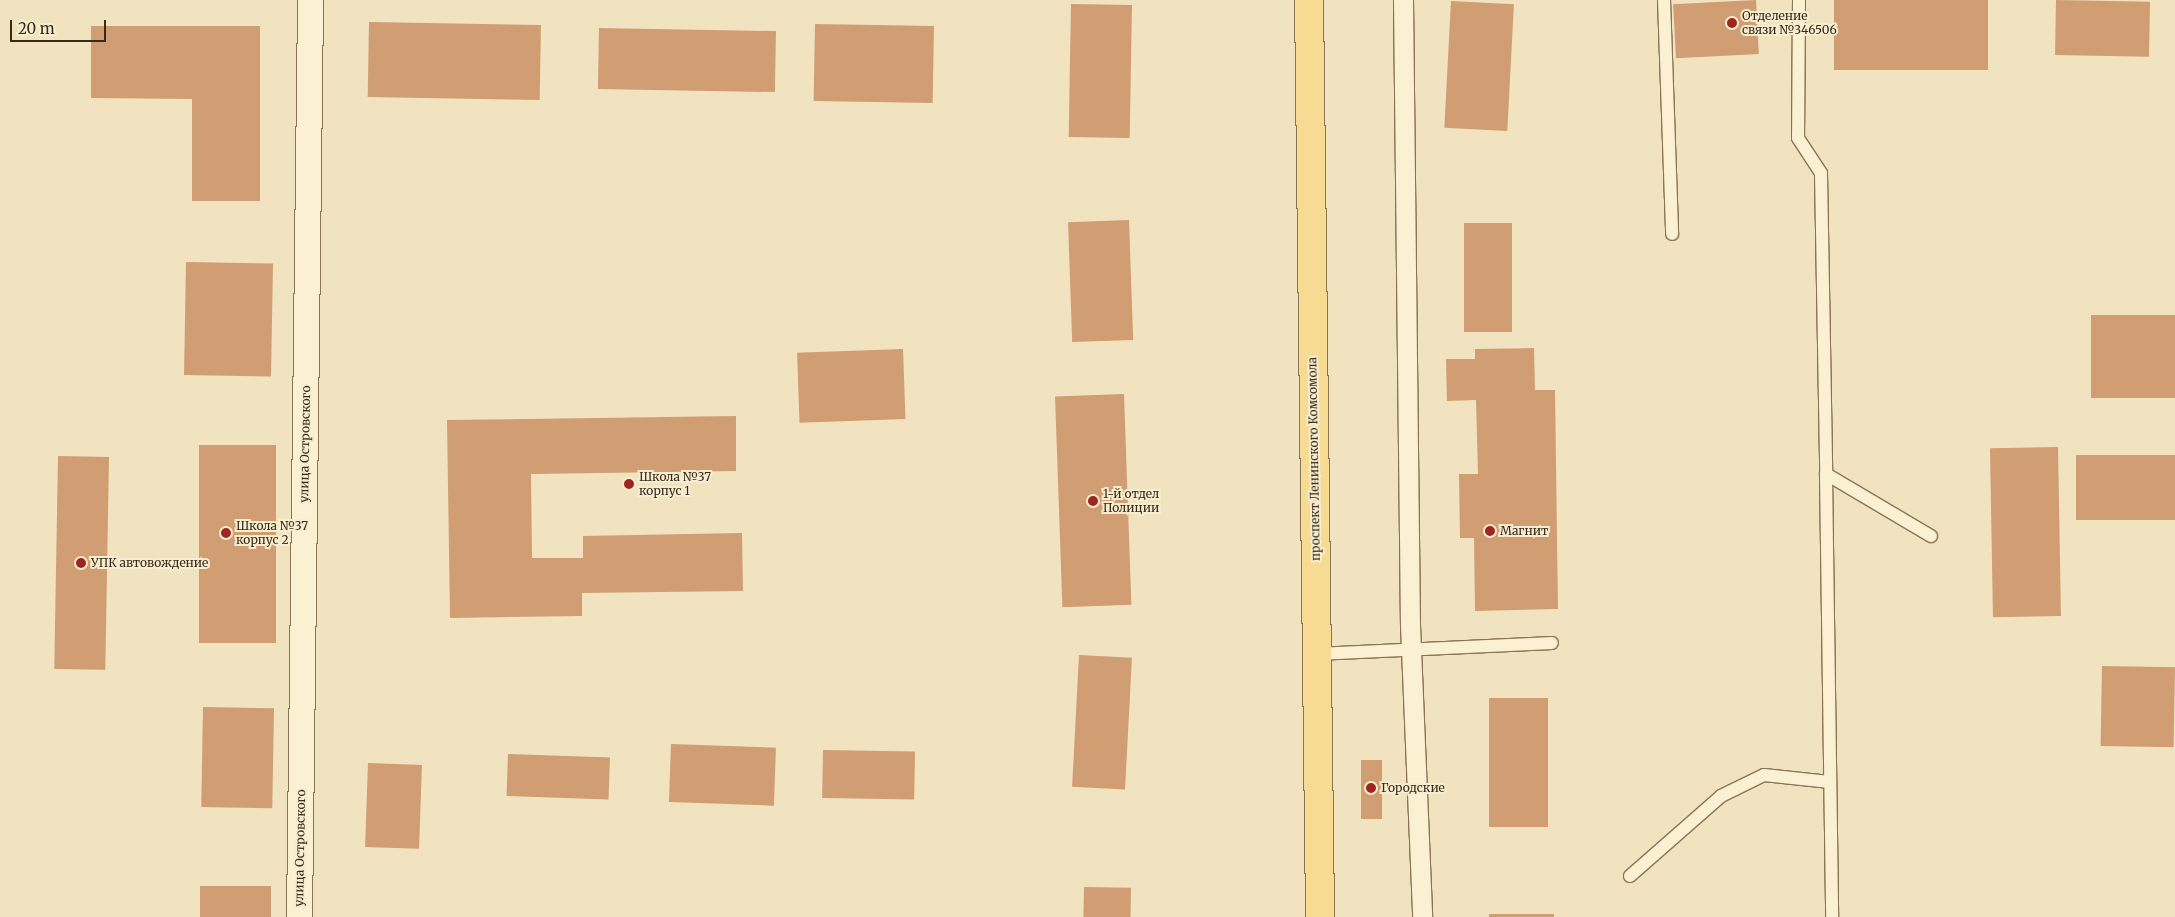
<!DOCTYPE html>
<meta charset="utf-8">
<style>
body{margin:0}
#map{position:relative;width:2175px;height:917px;overflow:hidden;background:#f1e3bf;font-family:Merriweather,serif}
div>[style]{position:absolute}
.building>*{inset:0;background:#d19d72;transform-origin:0 0}
.roads{filter:drop-shadow(1px 0 #8a7456) drop-shadow(-1px 0 #8a7456) drop-shadow(0 1px #8a7456) drop-shadow(0 -1px #8a7456)}
.service>*{height:12px;margin:-6px;padding:0 6px;transform-origin:6px;border-radius:6px;background:#fbf0d2}
.pedestrian>*{height:19px;margin:-9.5px;padding:0 9.5px;transform-origin:9.5px;border-radius:9.5px;background:#fbf0d2}
.minor>*{height:25px;margin:-12.5px;padding:0 12.5px;transform-origin:12.5px;border-radius:12.5px;background:#fbf0d2}
.primary>*{height:28px;margin:-14px;padding:0 14px;transform-origin:14px;border-radius:14px;background:#f7db93}
.dots>*{width:14px;height:14px;translate:-50% -50%;box-sizing:border-box;border:2px solid #f8edcf;border-radius:50%}
span{translate:-50% -50%;white-space:nowrap;text-align:center;line-height:1.15;-webkit-text-stroke:4px #f8edcf;paint-order:stroke}
.poi-label{font-size:12px;color:#392b1c}
.left{translate:0 -50%;text-align:left}
.street-label{font-size:12px;color:#392b1c}
.scale{position:absolute;left:10px;top:20px;width:96px;height:22px;box-sizing:border-box;border:2px solid #392b1c;border-top:0;padding-left:6px;font-size:15px;line-height:18px;white-space:nowrap;color:#392b1c;-webkit-text-stroke:4px #f8edcf;paint-order:stroke}
</style>
<div id="map">
<div class="building">
<div style="left:1756px;top:0;width:54px;height:83px;rotate:87deg"></div>
<div style="left:1834px;top:0;width:154px;height:70px"></div>
<div style="left:2056px;top:0;width:94px;height:55px;rotate:1deg"></div>
<div style="left:1451px;top:1px;width:63px;height:127px;rotate:3deg"></div>
<div style="left:1071px;top:4px;width:61px;height:133px;rotate:1deg"></div>
<div style="left:369px;top:22px;width:172px;height:75px;rotate:1deg"></div>
<div style="left:815px;top:24px;width:119px;height:77px;rotate:1deg"></div>
<div style="clip-path:polygon(91px 26px,260px 26px,260px 201px,192px 201px,192px 99px,91px 98px)"></div>
<div style="left:599px;top:28px;width:177px;height:61px;rotate:1deg"></div>
<div style="left:1129px;top:220px;width:120px;height:61px;rotate:88deg"></div>
<div style="left:1464px;top:223px;width:48px;height:109px"></div>
<div style="left:186px;top:262px;width:87px;height:113px;rotate:1deg"></div>
<div style="left:2175px;top:315px;width:83px;height:84px;rotate:90deg"></div>
<div style="clip-path:polygon(1534px 348px,1535px 390px,1555px 390px,1558px 609px,1475px 611px,1474px 538px,1460px 538px,1459px 474px,1478px 474px,1476px 400px,1447px 401px,1446px 359px,1475px 359px,1475px 349px)"></div>
<div style="left:903px;top:349px;width:70px;height:106px;rotate:88deg"></div>
<div style="left:1124px;top:394px;width:211px;height:69px;rotate:88deg"></div>
<div style="clip-path:polygon(736px 416px,736px 471px,531px 474px,532px 558px,583px 558px,583px 536px,742px 533px,743px 591px,582px 593px,582px 616px,450px 618px,447px 420px)"></div>
<div style="left:199px;top:445px;width:77px;height:198px"></div>
<div style="left:2058px;top:447px;width:169px;height:68px;rotate:89deg"></div>
<div style="left:2175px;top:455px;width:65px;height:99px;rotate:90deg"></div>
<div style="left:58px;top:456px;width:51px;height:213px;rotate:1deg"></div>
<div style="left:1079px;top:655px;width:53px;height:132px;rotate:3deg"></div>
<div style="left:2102px;top:666px;width:73px;height:80px;rotate:1deg"></div>
<div style="left:1548px;top:698px;width:129px;height:59px;rotate:90deg"></div>
<div style="left:203px;top:707px;width:71px;height:100px;rotate:1deg"></div>
<div style="left:671px;top:744px;width:105px;height:58px;rotate:2deg"></div>
<div style="left:823px;top:750px;width:92px;height:48px;rotate:1deg"></div>
<div style="left:508px;top:754px;width:102px;height:42px;rotate:2deg"></div>
<div style="left:1361px;top:760px;width:21px;height:59px"></div>
<div style="left:368px;top:763px;width:54px;height:84px;rotate:2deg"></div>
<div style="left:200px;top:886px;width:71px;height:31px"></div>
<div style="left:1084px;top:887px;width:47px;height:30px;rotate:1deg"></div>
<div style="left:1489px;top:914px;width:65px;height:3px"></div>
</div>
<div class="roads">
<div class="service">
<div style="left:1664px;top:0;width:234px;rotate:88deg"></div>
<div style="left:1799px;top:0;width:138px;rotate:90.4deg"></div>
<div style="left:1798px;top:138px;width:42px;rotate:56.7deg"></div>
<div style="left:1821px;top:173px;width:301px;rotate:89deg"></div>
<div style="left:1826px;top:474px;width:122px;rotate:30.6deg"></div>
<div style="left:1826px;top:474px;width:443px;rotate:89.2deg"></div>
<div style="left:1317px;top:654px;width:235px;rotate:-2.7deg"></div>
<div style="left:1630px;top:876px;width:121px;rotate:-41.3deg"></div>
<div style="left:1721px;top:796px;width:48px;rotate:-26deg"></div>
<div style="left:1764px;top:775px;width:66px;rotate:6.1deg"></div>
</div>
<div class="pedestrian">
<div style="left:1403px;top:0;width:625px;rotate:89.36deg"></div>
<div style="left:1410px;top:625px;width:292px;rotate:87.6deg"></div>
</div>
<div class="minor">
<div style="left:299px;top:917px;width:917px;rotate:-89.31deg"></div>
</div>
<div class="primary">
<div style="left:1309px;top:0;width:917px;rotate:89.31deg"></div>
</div>
</div>
<div class="dots">
<div style="left:1732px;top:23px;background:#9d2522"></div>
<div style="left:629px;top:484px;background:#9d2522"></div>
<div style="left:1093px;top:501px;background:#9d2522"></div>
<div style="left:1490px;top:531px;background:#9d2522"></div>
<div style="left:226px;top:533px;background:#9d2522"></div>
<div style="left:81px;top:563px;background:#9d2522"></div>
<div style="left:1371px;top:788px;background:#9d2522"></div>
</div>
<div class="poi-label">
<span class="left" style="left:1742px;top:23px">Отделение<br>связи №346506</span>
<span class="left" style="left:639px;top:484px">Школа №37<br>корпус 1</span>
<span class="left" style="left:1103px;top:501px">1-й отдел<br>Полиции</span>
<span class="left" style="left:236px;top:533px">Школа №37<br>корпус 2</span>
<span class="left" style="left:1500px;top:531px">Магнит</span>
<span class="left" style="left:91px;top:563px">УПК автовождение</span>
<span class="left" style="left:1381px;top:788px">Городские</span>
</div>
<div class="street-label">
<span style="left:305px;top:444px;rotate:-89deg">улица Островского</span>
<span style="left:1314px;top:459px;rotate:-91deg">проспект Ленинского Комсомола</span>
<span style="left:300px;top:848px;rotate:-89deg">улица Островского</span>
</div>
<div class="scale">20 m</div>
</div>
